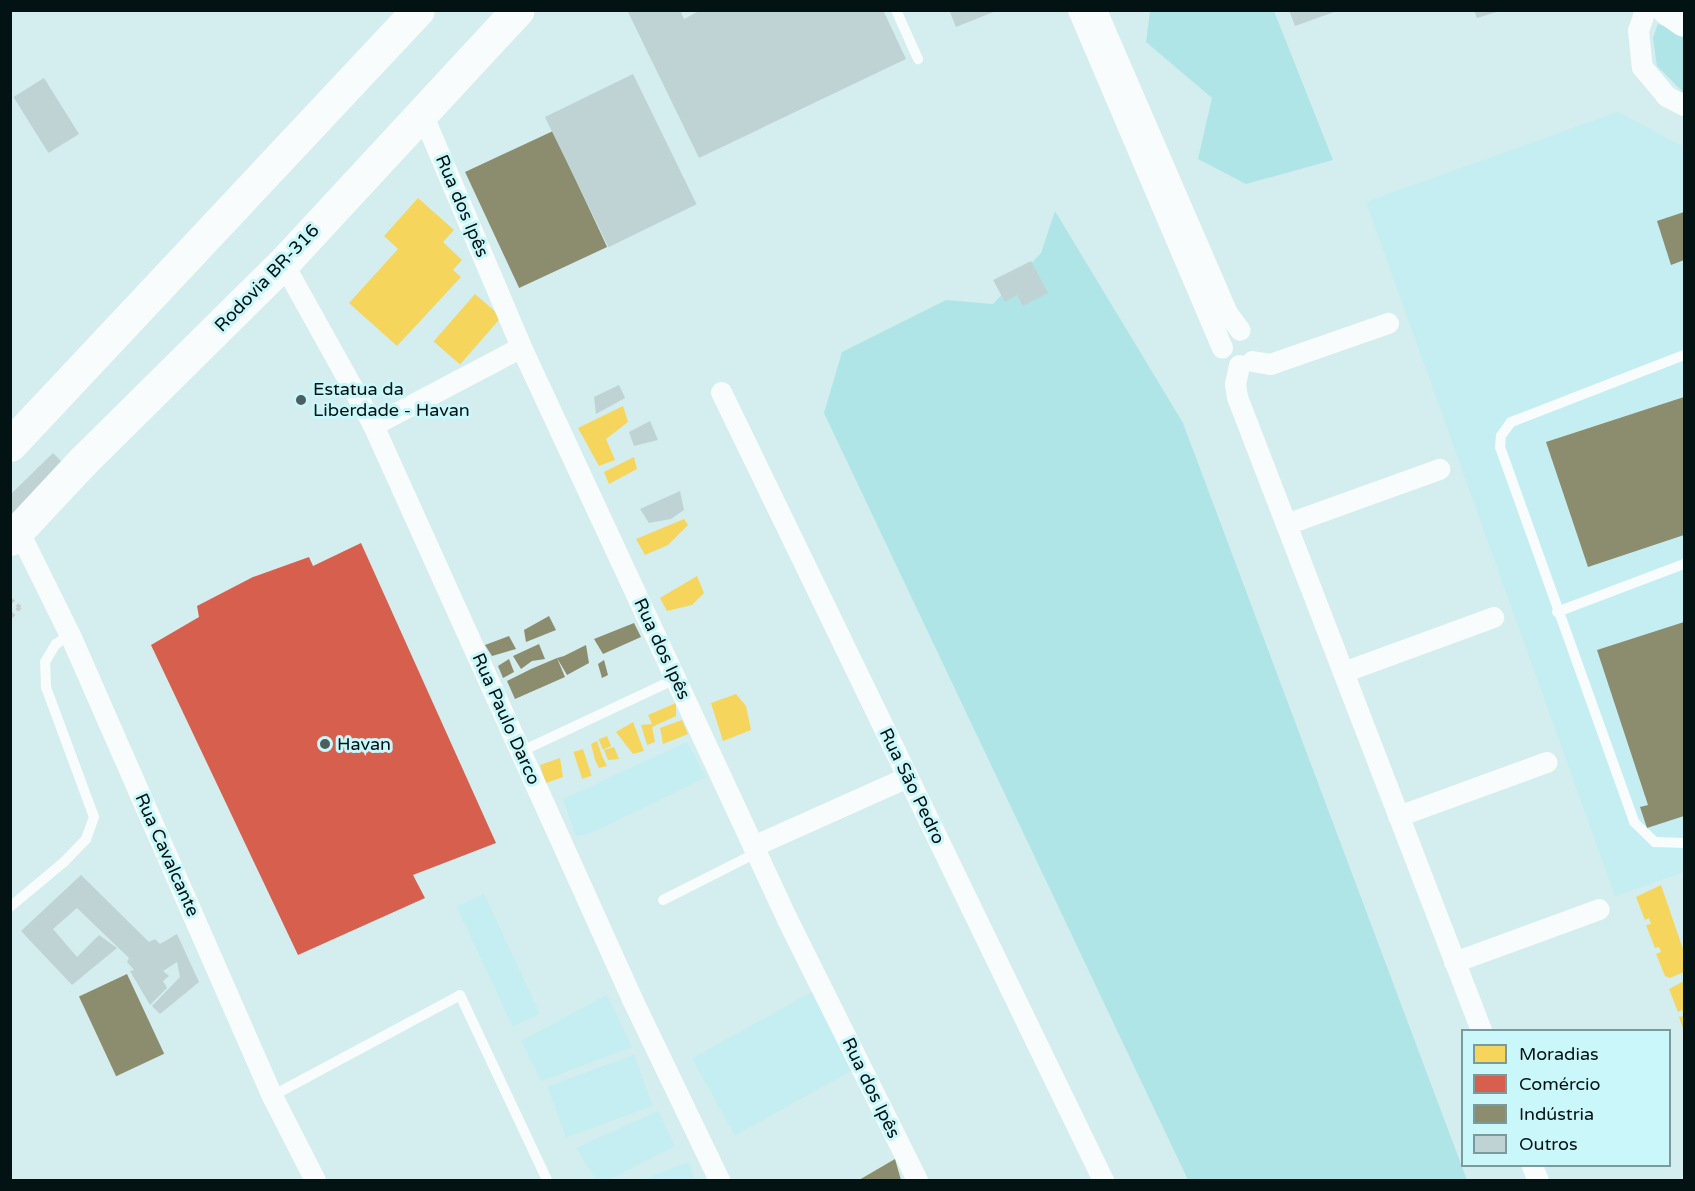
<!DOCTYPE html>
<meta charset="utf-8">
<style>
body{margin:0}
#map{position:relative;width:1695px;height:1191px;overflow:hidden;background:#d4edef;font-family:"Varela Round",sans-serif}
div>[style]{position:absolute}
.built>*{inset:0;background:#c4eef1;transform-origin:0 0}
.green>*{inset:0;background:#b0e5e8}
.homes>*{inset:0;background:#f6d55c;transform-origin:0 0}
.shops>*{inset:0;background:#d6604d}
.industry>*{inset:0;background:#8c8c6e;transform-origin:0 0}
.building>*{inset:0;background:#c0d3d4;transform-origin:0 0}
.path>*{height:4px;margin-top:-2px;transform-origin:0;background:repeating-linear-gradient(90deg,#c8cfd0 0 4.5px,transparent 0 9px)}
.service>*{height:10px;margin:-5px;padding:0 5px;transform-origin:5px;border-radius:5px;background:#f9fcfd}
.minor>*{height:21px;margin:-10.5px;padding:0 10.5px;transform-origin:10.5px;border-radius:10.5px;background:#f9fcfd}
.secondary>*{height:30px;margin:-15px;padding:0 15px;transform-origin:15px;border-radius:15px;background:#f9fcfd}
.trunk>*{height:33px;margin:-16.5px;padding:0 16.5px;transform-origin:16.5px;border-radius:16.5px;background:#f9fcfd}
.dots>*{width:16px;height:16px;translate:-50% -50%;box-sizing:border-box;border:3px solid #c9f7fa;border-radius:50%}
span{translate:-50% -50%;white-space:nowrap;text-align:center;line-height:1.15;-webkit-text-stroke:6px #c9f7fa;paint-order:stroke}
.street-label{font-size:18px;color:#031213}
.poi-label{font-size:18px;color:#031213}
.left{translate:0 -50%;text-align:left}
.frame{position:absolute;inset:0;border:12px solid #031213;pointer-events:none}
.legend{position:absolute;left:1461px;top:1029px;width:210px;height:138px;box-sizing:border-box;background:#c9f7fa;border:2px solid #7a9b9e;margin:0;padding:8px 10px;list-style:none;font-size:18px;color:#031213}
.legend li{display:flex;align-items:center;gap:12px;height:30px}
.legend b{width:30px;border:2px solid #7a9b9e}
</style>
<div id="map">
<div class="built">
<div style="clip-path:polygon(1618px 112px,1684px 147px,1684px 872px,1615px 896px,1366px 202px)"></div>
<div style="clip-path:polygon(687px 742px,706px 777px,591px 833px,576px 836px,563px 799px)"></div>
<div style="left:484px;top:894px;width:132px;height:30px;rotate:65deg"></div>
<div style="left:812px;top:992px;width:88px;height:137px;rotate:61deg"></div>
<div style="clip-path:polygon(607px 995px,632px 1047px,541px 1081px,521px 1041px)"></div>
<div style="left:634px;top:1055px;width:54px;height:92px;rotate:70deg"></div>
<div style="clip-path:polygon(658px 1111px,675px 1146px,608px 1180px,596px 1180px,576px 1148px)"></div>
<div style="clip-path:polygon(688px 1162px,695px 1180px,643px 1180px)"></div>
</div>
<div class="green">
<div style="clip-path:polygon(1150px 11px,1274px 11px,1333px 160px,1246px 184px,1198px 159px,1212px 98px,1146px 42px)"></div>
<div style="clip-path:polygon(1658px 24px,1684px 34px,1684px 93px,1657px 66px,1653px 38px)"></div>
<div style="clip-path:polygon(1055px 211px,1183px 423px,1467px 1180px,1188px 1180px,824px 413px,842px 352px,946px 300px,993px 304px,1041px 253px)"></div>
</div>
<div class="homes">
<div style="clip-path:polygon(418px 198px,454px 230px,443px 242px,462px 260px,453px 270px,461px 277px,397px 346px,349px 303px,398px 249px,384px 236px)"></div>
<div style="left:475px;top:294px;width:35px;height:63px;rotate:41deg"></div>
<div style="clip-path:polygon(623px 406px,628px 422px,606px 439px,615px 460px,599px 466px,578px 428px)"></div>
<div style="clip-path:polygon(634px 457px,637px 469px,609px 484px,604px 472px)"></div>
<div style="clip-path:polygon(684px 519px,688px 525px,668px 545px,645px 555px,636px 539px)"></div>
<div style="clip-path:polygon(697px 576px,704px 593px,692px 605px,667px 611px,660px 598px)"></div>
<div style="clip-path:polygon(736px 694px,746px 706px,751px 730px,723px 741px,711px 703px)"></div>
<div style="clip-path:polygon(676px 703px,676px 716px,652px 727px,655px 742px,647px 745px,641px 725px,652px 724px,648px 715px)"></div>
<div style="clip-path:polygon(682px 720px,688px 734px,663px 744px,660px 728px)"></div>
<div style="clip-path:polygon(633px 722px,644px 751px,633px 754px,616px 732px)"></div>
<div style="left:607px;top:736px;width:11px;height:9px;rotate:68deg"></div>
<div style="clip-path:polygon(597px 741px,602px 756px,607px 766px,599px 768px,595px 760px,591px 744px)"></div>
<div style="clip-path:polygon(614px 747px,619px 759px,608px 760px,604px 750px)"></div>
<div style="left:583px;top:749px;width:28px;height:10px;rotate:72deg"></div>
<div style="clip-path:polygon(560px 758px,563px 777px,546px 783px,540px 765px)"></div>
<div style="clip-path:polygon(1661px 885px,1684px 952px,1684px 972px,1670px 978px,1665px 976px,1656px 954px,1661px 952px,1659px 947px,1655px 948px,1646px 925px,1651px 924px,1649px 918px,1645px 920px,1636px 897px)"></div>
<div style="clip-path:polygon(1684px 981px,1684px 1031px,1679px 1017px,1684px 1016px,1682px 1010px,1678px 1012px,1669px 989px)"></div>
</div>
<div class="shops">
<div style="clip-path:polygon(361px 543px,496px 843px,413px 875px,425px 898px,298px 955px,151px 645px,199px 617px,197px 606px,253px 577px,309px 557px,313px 566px)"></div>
</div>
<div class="industry">
<div style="left:553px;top:131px;width:128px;height:97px;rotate:65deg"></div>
<div style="clip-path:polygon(1684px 212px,1684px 260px,1671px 265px,1657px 221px)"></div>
<div style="clip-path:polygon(1684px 397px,1684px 535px,1588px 567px,1546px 442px)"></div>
<div style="clip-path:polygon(549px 616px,556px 630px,526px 642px,524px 630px)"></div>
<div style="clip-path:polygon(1684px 622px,1684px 816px,1647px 828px,1640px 807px,1648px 805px,1597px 650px)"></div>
<div style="clip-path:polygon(634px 623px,641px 637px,603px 654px,594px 639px)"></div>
<div style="clip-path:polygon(509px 636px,516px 649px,492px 656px,485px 645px)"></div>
<div style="clip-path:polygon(539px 644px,545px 659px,532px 661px,521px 669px,513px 656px)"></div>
<div style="clip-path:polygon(586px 645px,589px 663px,567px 675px,557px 658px,565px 677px,515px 699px,507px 681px,531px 669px,557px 658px,564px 656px)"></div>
<div style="clip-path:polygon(509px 659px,514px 672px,503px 678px,498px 666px)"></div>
<div style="clip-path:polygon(604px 660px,608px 675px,602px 678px,598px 664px)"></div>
<div style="left:127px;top:974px;width:88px;height:53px;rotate:65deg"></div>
<div style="clip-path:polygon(895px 1159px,901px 1180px,859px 1180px)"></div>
</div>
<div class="building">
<div style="clip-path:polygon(627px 10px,680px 10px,684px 19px,701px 10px,883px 10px,906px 59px,699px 158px)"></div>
<div style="clip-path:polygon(949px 10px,996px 10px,996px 11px,956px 27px)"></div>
<div style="clip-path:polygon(1289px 10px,1337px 10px,1337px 11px,1295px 26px)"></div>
<div style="clip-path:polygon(1474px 10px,1500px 10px,1500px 11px,1477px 18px)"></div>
<div style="left:633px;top:74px;width:145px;height:98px;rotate:64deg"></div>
<div style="left:44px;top:78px;width:66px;height:36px;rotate:58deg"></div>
<div style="clip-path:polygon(1031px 261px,1048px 293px,1023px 306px,1017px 295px,1005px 302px,993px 280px)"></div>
<div style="clip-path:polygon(619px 385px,625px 398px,596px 414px,594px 397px)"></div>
<div style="clip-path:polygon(650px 421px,658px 440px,634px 446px,629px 432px)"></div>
<div style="clip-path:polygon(53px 453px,69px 469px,10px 528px,10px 495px)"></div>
<div style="clip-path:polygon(680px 491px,684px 510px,671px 519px,649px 523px,640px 509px)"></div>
<div style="clip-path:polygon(81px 875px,149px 942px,155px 939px,160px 944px,177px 934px,199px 982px,160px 1014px,152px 1006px,180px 977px,177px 962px,163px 971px,169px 976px,163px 981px,167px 988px,150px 1005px,130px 971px,134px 970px,127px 962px,129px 958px,77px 908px,53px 929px,77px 957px,99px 935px,117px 948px,72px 985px,21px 931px)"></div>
</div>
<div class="path">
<div style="left:10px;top:599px;width:13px;rotate:39deg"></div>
<div style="left:20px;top:607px;width:15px;rotate:132deg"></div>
</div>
<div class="service">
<div style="left:896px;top:10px;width:54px;rotate:65.8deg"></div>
<div style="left:1684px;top:355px;width:186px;rotate:158.8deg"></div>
<div style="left:1511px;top:422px;width:17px;rotate:126deg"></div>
<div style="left:1501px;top:436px;width:11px;rotate:95deg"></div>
<div style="left:1500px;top:447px;width:398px;rotate:70.3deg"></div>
<div style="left:1634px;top:822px;width:29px;rotate:44deg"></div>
<div style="left:1655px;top:842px;width:29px;rotate:2deg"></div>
<div style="left:1557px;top:612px;width:136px;rotate:-20.7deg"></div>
<div style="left:520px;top:752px;width:171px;rotate:-25.2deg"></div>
<div style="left:663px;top:900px;width:104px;rotate:-26.8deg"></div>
<div style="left:10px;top:907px;width:70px;rotate:-39.8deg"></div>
<div style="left:64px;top:862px;width:32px;rotate:-46deg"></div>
<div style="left:86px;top:839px;width:23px;rotate:-70deg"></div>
<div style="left:94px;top:817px;width:139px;rotate:-110.3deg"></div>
<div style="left:46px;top:687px;width:25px;rotate:-92deg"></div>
<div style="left:45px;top:662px;width:21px;rotate:-59deg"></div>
<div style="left:56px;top:644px;width:17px;rotate:-33deg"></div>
<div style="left:272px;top:1096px;width:213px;rotate:-28.2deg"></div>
<div style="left:460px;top:995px;width:204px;rotate:64.8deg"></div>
</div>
<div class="minor">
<div style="left:1078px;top:10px;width:367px;rotate:66.9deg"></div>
<div style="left:1096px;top:10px;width:330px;rotate:66.6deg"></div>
<div style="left:1227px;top:313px;width:21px;rotate:53deg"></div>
<div style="left:1645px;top:10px;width:21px;rotate:109deg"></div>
<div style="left:1638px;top:30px;width:37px;rotate:84deg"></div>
<div style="left:1642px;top:67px;width:38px;rotate:50deg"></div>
<div style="left:1666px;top:96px;width:20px;rotate:27deg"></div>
<div style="left:421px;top:111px;width:256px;rotate:67deg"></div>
<div style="left:521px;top:347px;width:631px;rotate:65.06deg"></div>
<div style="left:787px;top:919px;width:292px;rotate:63.5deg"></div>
<div style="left:283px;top:263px;width:185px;rotate:60.9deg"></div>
<div style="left:373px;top:425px;width:630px;rotate:65.71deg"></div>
<div style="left:632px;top:999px;width:201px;rotate:64.3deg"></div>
<div style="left:1252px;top:361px;width:18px;rotate:9deg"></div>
<div style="left:1270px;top:364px;width:125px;rotate:-19.2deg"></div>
<div style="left:1239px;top:365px;width:19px;rotate:102deg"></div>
<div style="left:1235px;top:384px;width:13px;rotate:81deg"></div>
<div style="left:1237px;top:397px;width:678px;rotate:68.92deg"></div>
<div style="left:721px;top:392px;width:876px;rotate:64.14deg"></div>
<div style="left:373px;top:425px;width:167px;rotate:-27.8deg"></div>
<div style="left:1286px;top:524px;width:163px;rotate:-19.8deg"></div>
<div style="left:18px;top:530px;width:117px;rotate:63.7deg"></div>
<div style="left:70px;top:635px;width:503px;rotate:66.34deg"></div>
<div style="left:272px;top:1096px;width:94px;rotate:62.9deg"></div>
<div style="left:1343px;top:672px;width:160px;rotate:-20.1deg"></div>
<div style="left:1398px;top:816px;width:158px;rotate:-20deg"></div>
<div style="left:753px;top:846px;width:169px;rotate:-24.1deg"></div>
<div style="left:1454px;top:962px;width:154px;rotate:-20.1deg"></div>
<div style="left:1532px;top:1166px;width:15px;rotate:67deg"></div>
</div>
<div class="secondary">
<div style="left:1667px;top:10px;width:21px;rotate:35deg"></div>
</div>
<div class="trunk">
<div style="left:10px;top:445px;width:596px;rotate:-46.83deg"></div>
<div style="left:10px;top:539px;width:107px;rotate:-46.9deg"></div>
<div style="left:83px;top:461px;width:289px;rotate:-44.7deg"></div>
<div style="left:288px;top:258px;width:338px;rotate:-47.2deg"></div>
</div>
<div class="dots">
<div style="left:301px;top:400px;background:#4c5f60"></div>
<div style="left:325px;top:744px;background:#4c5f60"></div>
</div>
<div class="street-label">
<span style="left:462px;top:206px;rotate:67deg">Rua dos Ipês</span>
<span style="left:267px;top:278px;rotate:-46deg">Rodovia BR-316</span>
<span style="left:662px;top:649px;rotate:65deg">Rua dos Ipês</span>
<span style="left:506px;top:719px;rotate:66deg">Rua Paulo Darco</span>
<span style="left:912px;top:786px;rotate:64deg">Rua São Pedro</span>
<span style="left:167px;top:855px;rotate:66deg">Rua Cavalcante</span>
<span style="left:871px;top:1088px;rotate:64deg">Rua dos Ipês</span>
</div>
<div class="poi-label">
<span class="left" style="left:313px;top:400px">Estatua da<br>Liberdade - Havan</span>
<span class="left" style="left:337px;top:744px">Havan</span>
</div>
<div class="frame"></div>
<ul class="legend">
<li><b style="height:16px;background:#f6d55c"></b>Moradias</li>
<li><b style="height:16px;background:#d6604d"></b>Comércio</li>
<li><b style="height:16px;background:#8c8c6e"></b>Indústria</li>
<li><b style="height:16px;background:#c0d3d4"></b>Outros</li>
</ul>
</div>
